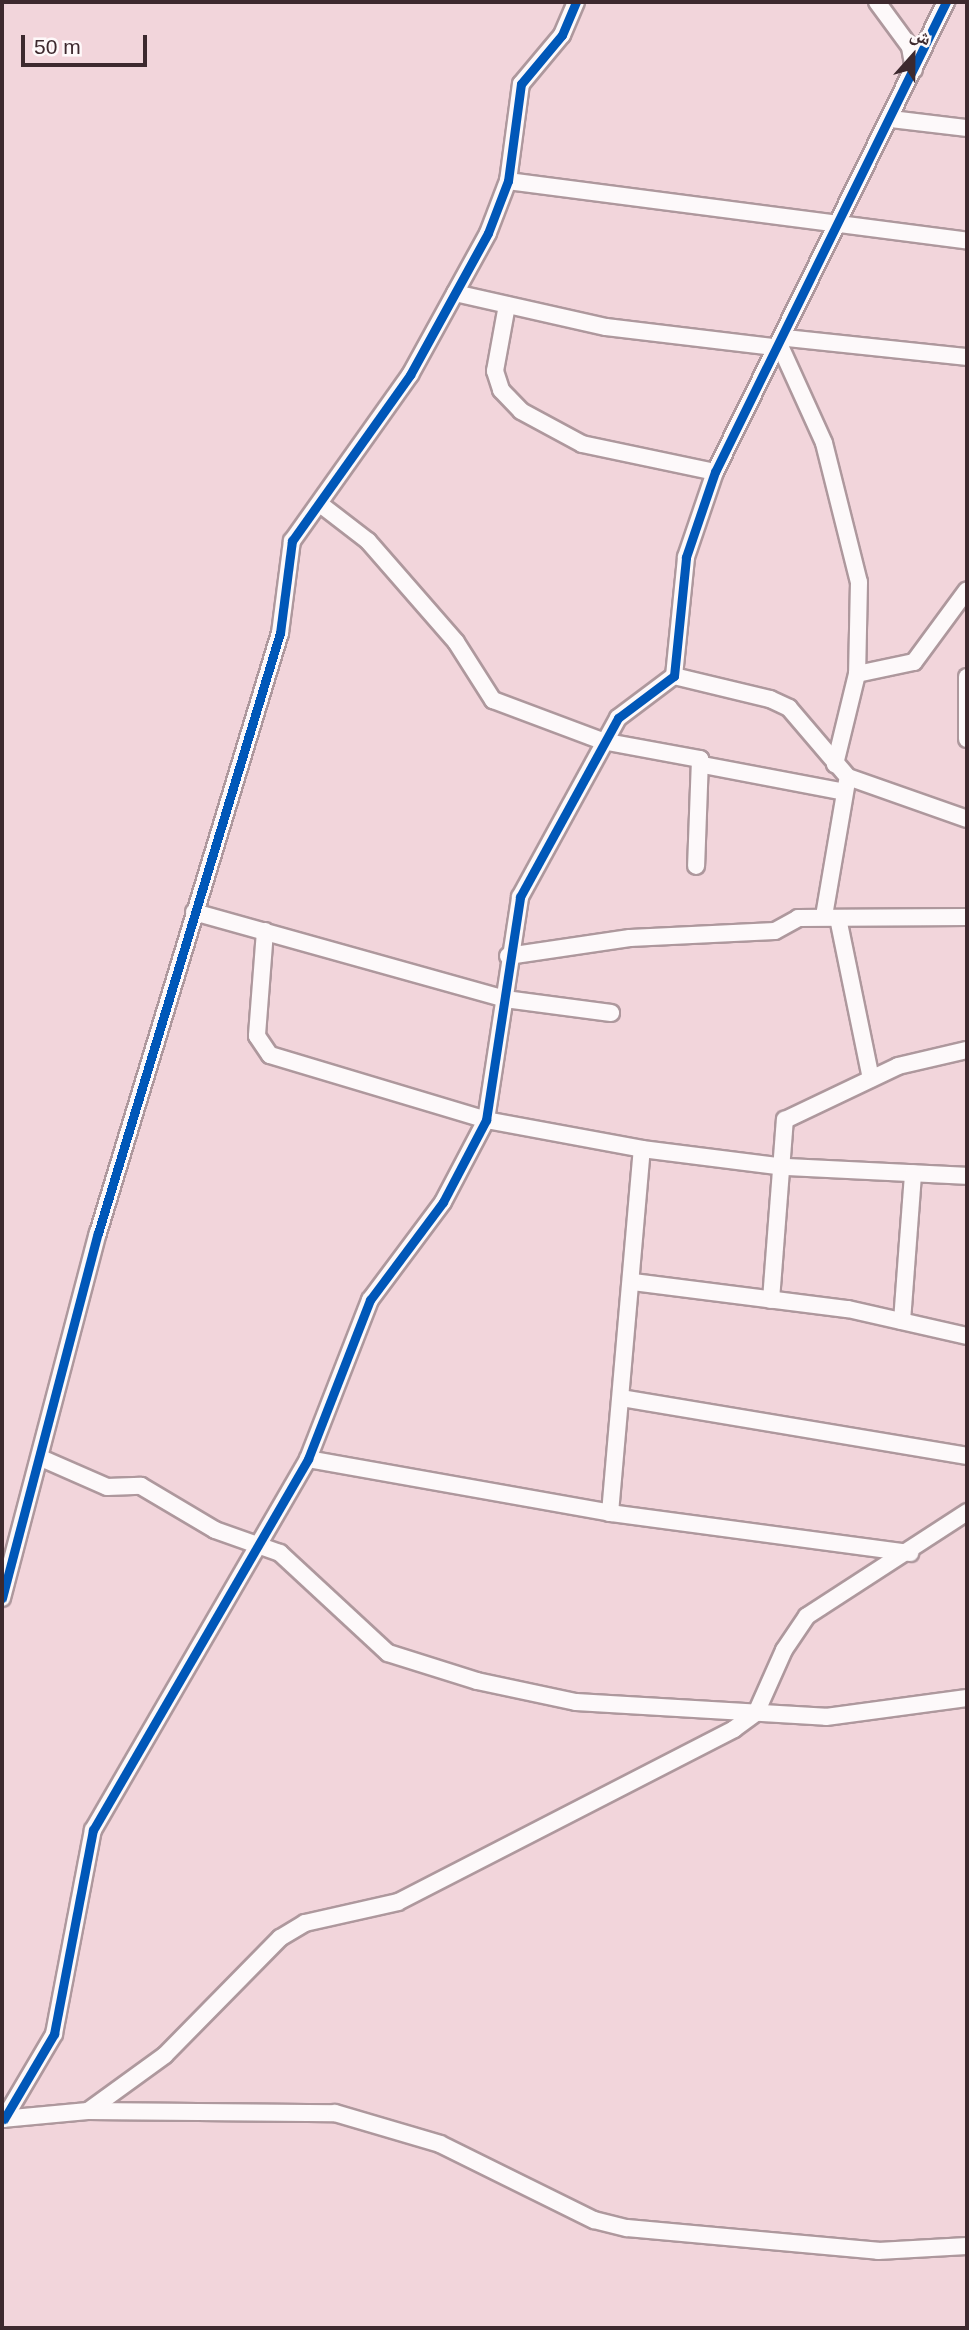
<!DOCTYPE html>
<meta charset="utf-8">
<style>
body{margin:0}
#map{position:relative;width:969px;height:2330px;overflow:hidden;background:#f2d5db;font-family:Arial,"Noto Naskh Arabic",sans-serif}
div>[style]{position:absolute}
.roads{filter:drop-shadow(2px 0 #ae989d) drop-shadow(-2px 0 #ae989d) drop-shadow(0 2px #ae989d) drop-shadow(0 -2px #ae989d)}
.minor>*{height:16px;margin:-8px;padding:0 8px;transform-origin:8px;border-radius:8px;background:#fdf9fa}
.cycleway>*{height:9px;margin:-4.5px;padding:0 4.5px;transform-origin:4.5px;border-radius:4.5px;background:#0057b8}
span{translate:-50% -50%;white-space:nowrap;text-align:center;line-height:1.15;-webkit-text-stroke:5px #fef8f9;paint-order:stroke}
.frame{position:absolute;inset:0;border:4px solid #3d292e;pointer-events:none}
.north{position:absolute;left:878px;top:21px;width:70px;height:70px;-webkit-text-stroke:5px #fef8f9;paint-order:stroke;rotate:21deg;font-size:19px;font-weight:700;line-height:28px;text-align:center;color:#3d292e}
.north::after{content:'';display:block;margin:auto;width:24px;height:32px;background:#3d292e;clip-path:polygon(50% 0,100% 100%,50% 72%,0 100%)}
.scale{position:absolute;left:21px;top:35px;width:126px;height:32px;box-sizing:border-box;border:4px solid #3d292e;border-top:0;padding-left:9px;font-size:21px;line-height:24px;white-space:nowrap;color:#3d292e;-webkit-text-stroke:5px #fef8f9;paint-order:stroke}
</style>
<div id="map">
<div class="roads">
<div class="minor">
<div style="left:877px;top:2px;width:56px;rotate:53.7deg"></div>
<div style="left:910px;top:47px;width:23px;rotate:80deg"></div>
<div style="left:891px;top:119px;width:77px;rotate:6.8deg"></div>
<div style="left:508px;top:181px;width:463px;rotate:7.4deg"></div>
<div style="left:455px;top:293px;width:155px;rotate:12.7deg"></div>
<div style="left:606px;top:327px;width:176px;rotate:6.8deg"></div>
<div style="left:781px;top:348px;width:104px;rotate:65.6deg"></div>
<div style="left:824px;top:443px;width:143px;rotate:75.9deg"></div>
<div style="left:859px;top:582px;width:92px;rotate:91.2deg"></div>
<div style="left:857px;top:674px;width:93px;rotate:103.7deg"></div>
<div style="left:507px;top:305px;width:67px;rotate:100.3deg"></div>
<div style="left:495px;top:371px;width:20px;rotate:72deg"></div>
<div style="left:501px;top:390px;width:29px;rotate:46deg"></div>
<div style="left:521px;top:411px;width:69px;rotate:28.4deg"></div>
<div style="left:582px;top:444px;width:136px;rotate:11.9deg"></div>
<div style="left:786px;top:338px;width:182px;rotate:6deg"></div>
<div style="left:320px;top:504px;width:61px;rotate:37.6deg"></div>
<div style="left:368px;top:541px;width:134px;rotate:48.9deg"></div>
<div style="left:456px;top:642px;width:69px;rotate:57.5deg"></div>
<div style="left:493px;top:700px;width:116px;rotate:20.6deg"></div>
<div style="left:602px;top:741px;width:100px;rotate:10.4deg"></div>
<div style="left:700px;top:759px;width:107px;rotate:92.1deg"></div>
<div style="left:857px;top:674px;width:58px;rotate:-11.9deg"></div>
<div style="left:914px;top:662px;width:89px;rotate:-53.6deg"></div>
<div style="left:674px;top:676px;width:99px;rotate:13.5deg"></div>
<div style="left:770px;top:699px;width:21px;rotate:25deg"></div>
<div style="left:789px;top:708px;width:91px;rotate:49.5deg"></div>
<div style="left:848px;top:777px;width:126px;rotate:19.4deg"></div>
<div style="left:967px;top:677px;width:62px;rotate:90deg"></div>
<div style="left:703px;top:765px;width:144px;rotate:10.8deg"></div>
<div style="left:194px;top:912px;width:323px;rotate:15.6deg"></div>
<div style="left:505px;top:999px;width:107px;rotate:7.5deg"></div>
<div style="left:824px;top:916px;width:136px;rotate:-80.3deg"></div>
<div style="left:838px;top:918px;width:164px;rotate:78.4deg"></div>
<div style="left:265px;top:931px;width:105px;rotate:94.4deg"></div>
<div style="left:257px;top:1036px;width:23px;rotate:56deg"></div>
<div style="left:270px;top:1055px;width:226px;rotate:16.7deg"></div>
<div style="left:486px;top:1120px;width:159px;rotate:10.5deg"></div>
<div style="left:642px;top:1149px;width:144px;rotate:7.2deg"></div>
<div style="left:785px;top:1167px;width:182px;rotate:2.8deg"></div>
<div style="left:508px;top:956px;width:123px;rotate:-8.4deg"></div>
<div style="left:630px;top:938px;width:145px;rotate:-2.8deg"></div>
<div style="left:775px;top:931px;width:26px;rotate:-29deg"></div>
<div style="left:798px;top:918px;width:169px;rotate:-0.3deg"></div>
<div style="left:633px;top:1282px;width:217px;rotate:7.2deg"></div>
<div style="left:848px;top:1309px;width:122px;rotate:12.8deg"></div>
<div style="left:771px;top:1300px;width:181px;rotate:-85.6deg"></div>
<div style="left:785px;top:1120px;width:125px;rotate:-25.5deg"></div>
<div style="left:898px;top:1066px;width:71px;rotate:-13.1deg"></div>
<div style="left:902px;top:1321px;width:148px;rotate:-85.7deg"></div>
<div style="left:621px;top:1398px;width:351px;rotate:9.5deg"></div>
<div style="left:41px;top:1458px;width:72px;rotate:23.7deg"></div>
<div style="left:107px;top:1487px;width:34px;rotate:-2deg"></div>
<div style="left:141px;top:1486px;width:86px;rotate:30.7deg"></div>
<div style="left:215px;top:1530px;width:69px;rotate:19.5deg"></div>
<div style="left:280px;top:1553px;width:147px;rotate:42.8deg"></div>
<div style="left:388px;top:1653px;width:93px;rotate:17.5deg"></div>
<div style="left:477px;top:1681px;width:101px;rotate:12deg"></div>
<div style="left:576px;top:1702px;width:250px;rotate:3.4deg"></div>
<div style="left:826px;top:1717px;width:142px;rotate:-7.7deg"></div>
<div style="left:308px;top:1459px;width:307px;rotate:10.1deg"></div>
<div style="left:610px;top:1513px;width:303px;rotate:7.6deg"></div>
<div style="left:610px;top:1513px;width:365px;rotate:-85deg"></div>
<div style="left:2px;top:1598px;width:377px;rotate:-75.3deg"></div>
<div style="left:98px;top:1233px;width:627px;rotate:-73.13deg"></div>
<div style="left:280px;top:633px;width:93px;rotate:-82.6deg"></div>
<div style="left:292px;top:541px;width:204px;rotate:-54.6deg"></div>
<div style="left:410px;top:375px;width:162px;rotate:-61.2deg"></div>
<div style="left:488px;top:233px;width:56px;rotate:-69deg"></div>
<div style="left:508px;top:181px;width:98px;rotate:-82.4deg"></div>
<div style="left:521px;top:84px;width:64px;rotate:-50.1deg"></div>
<div style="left:562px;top:35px;width:36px;rotate:-67deg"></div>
<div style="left:88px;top:2111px;width:95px;rotate:-36deg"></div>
<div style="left:165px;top:2055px;width:164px;rotate:-45.5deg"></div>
<div style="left:280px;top:1938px;width:29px;rotate:-31deg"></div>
<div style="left:305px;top:1923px;width:95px;rotate:-12.7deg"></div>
<div style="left:398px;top:1902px;width:378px;rotate:-27.2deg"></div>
<div style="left:734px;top:1729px;width:27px;rotate:-36deg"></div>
<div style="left:756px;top:1713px;width:69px;rotate:-66deg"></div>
<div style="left:784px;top:1650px;width:41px;rotate:-55.9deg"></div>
<div style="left:807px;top:1616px;width:191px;rotate:-33deg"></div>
<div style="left:2px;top:2119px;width:86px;rotate:-5.3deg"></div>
<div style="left:88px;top:2111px;width:247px;rotate:0.5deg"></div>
<div style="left:335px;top:2113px;width:109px;rotate:16.4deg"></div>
<div style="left:440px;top:2144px;width:172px;rotate:26.3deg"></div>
<div style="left:594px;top:2220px;width:34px;rotate:14deg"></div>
<div style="left:627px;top:2228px;width:252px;rotate:5.2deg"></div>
<div style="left:878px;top:2251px;width:89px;rotate:-3.2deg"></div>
<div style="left:4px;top:2119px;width:99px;rotate:-59.5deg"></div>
<div style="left:54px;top:2034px;width:208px;rotate:-79.2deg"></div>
<div style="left:93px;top:1830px;width:429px;rotate:-59.9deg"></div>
<div style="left:308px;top:1459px;width:171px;rotate:-68.7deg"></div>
<div style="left:370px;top:1300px;width:122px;rotate:-53.3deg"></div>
<div style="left:443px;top:1202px;width:93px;rotate:-62.3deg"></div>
<div style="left:486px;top:1120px;width:226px;rotate:-81.3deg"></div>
<div style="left:520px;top:897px;width:204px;rotate:-61.3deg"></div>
<div style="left:618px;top:718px;width:70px;rotate:-36.9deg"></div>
<div style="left:674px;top:676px;width:120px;rotate:-84.2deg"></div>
<div style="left:686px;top:557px;width:90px;rotate:-71.2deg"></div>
<div style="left:715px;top:472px;width:524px;rotate:-63.83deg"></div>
</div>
</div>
<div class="cycleway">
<div style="left:2px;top:1598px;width:377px;rotate:-75.3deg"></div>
<div style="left:98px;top:1233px;width:627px;rotate:-73.13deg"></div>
<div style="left:280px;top:633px;width:93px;rotate:-82.6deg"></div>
<div style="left:292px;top:541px;width:204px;rotate:-54.6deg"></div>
<div style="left:410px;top:375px;width:162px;rotate:-61.2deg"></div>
<div style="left:488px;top:233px;width:56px;rotate:-69deg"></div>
<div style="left:508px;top:181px;width:98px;rotate:-82.4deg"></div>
<div style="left:521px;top:84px;width:64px;rotate:-50.1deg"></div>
<div style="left:562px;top:35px;width:36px;rotate:-67deg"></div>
<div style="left:4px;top:2119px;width:99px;rotate:-59.5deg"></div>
<div style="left:54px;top:2034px;width:208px;rotate:-79.2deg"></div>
<div style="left:93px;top:1830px;width:429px;rotate:-59.9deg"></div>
<div style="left:308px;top:1459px;width:171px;rotate:-68.7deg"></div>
<div style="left:370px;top:1300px;width:122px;rotate:-53.3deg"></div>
<div style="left:443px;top:1202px;width:93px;rotate:-62.3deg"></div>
<div style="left:486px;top:1120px;width:226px;rotate:-81.3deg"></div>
<div style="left:520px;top:897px;width:204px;rotate:-61.3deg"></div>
<div style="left:618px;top:718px;width:70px;rotate:-36.9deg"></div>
<div style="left:674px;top:676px;width:120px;rotate:-84.2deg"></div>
<div style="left:686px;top:557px;width:90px;rotate:-71.2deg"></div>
<div style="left:715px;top:472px;width:524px;rotate:-63.83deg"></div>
</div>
<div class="frame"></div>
<div class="north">ش</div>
<div class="scale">50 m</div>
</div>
